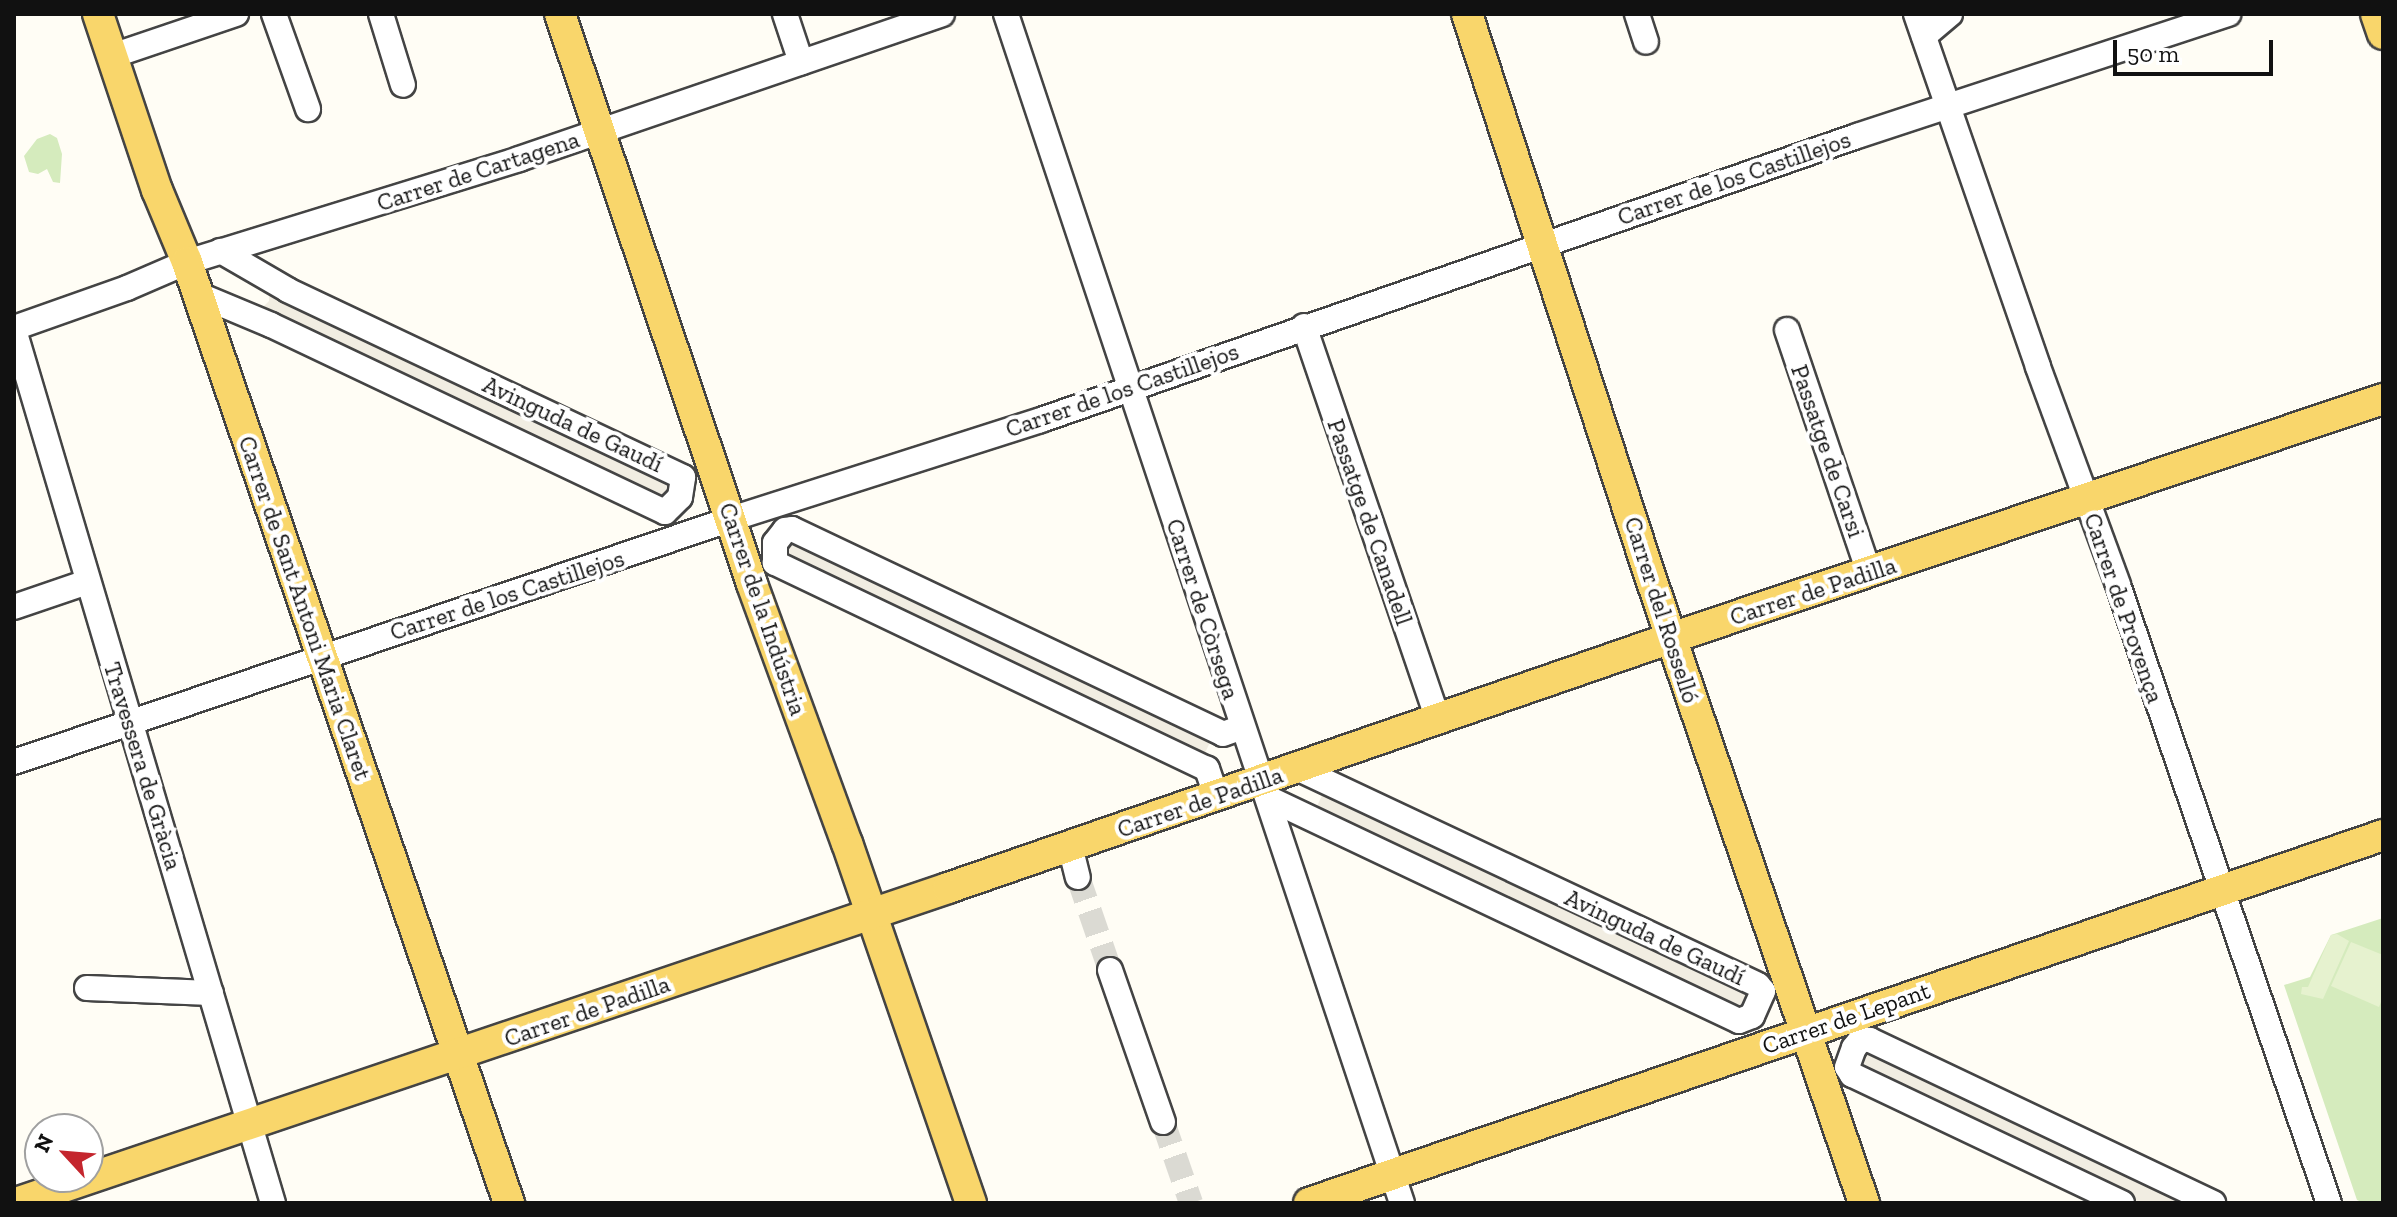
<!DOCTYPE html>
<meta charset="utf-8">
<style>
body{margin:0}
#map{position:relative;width:2397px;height:1217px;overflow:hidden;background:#fffdf5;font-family:"Zilla Slab",serif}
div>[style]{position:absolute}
.green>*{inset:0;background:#d5ebbd}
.pitch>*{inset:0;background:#e6f2cf}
.plaza>*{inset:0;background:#f1ede2;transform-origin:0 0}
.minor-tunnel>*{height:24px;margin-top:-12px;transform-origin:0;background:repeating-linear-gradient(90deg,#dbdad3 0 24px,transparent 0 36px)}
.roads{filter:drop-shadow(2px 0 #444) drop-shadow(-2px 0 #444) drop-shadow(0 2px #444) drop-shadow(0 -2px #444)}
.minor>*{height:24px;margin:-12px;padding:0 12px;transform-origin:12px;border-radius:12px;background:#fff}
.major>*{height:30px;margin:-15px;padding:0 15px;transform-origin:15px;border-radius:15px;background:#f9d66b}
span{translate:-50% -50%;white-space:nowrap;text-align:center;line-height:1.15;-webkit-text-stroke:8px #fff;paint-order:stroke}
.street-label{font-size:24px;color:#111}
.frame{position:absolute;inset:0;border:16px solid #111;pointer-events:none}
.north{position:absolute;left:24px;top:1113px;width:80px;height:80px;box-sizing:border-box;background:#fff;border:2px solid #a0a0a0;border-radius:50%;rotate:296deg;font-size:22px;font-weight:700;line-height:32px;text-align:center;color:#111}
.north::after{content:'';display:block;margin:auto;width:28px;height:36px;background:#c4262e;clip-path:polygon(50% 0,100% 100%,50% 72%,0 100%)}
.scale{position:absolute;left:2113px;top:40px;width:160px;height:36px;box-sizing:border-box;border:4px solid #111;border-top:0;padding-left:10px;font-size:24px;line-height:28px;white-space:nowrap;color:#111;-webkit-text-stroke:6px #fff;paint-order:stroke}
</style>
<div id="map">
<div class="green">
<div style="clip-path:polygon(50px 134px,57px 138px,62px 154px,60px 183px,53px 182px,47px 169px,38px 174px,29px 172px,24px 156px,37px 139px)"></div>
<div style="clip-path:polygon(2383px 918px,2383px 1203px,2364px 1203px,2357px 1200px,2284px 985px,2310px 977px,2331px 935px)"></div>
</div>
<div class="pitch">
<div style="clip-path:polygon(2337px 934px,2349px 941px,2323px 999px,2301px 994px,2302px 987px,2308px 987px,2331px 935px)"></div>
<div style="clip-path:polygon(2351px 942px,2383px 955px,2383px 997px,2379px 1007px,2331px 986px)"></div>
</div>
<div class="plaza">
<div style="clip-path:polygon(256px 281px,679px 480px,669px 506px,244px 306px,246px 302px,260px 310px,269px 301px,269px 291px,254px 285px)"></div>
<div style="left:788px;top:535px;width:470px;height:26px;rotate:25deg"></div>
<div style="left:1325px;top:789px;width:475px;height:26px;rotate:25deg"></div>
<div style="clip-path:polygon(1866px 1045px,2201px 1203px,2133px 1203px,1855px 1068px)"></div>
</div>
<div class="minor-tunnel">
<div style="left:1078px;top:877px;width:98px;rotate:71deg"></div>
<div style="left:1163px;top:1122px;width:86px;rotate:70.9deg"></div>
</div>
<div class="roads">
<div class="minor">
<div style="left:274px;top:14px;width:101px;rotate:70.3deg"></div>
<div style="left:381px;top:14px;width:74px;rotate:72.8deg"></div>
<div style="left:785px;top:14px;width:51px;rotate:71.6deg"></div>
<div style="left:1006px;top:14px;width:1253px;rotate:71.58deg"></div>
<div style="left:1637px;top:14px;width:29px;rotate:72deg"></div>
<div style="left:1916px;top:14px;width:373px;rotate:70.9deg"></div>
<div style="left:2038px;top:367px;width:232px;rotate:69.8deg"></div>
<div style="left:2118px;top:585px;width:653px;rotate:71.15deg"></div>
<div style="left:1924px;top:36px;width:34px;rotate:-40deg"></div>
<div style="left:112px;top:56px;width:131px;rotate:-18.7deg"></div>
<div style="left:197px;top:294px;width:80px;rotate:22.7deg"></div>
<div style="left:271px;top:325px;width:436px;rotate:25.4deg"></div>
<div style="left:665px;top:512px;width:21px;rotate:-45deg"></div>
<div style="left:680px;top:497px;width:20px;rotate:-81deg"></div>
<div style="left:683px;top:477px;width:437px;rotate:-154.7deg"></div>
<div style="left:288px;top:290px;width:78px;rotate:-149.8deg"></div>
<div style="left:1304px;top:326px;width:415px;rotate:71.2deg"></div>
<div style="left:14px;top:328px;width:120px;rotate:-19.5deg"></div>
<div style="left:127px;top:288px;width:65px;rotate:-23.4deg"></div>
<div style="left:187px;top:262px;width:348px;rotate:-17.2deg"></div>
<div style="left:519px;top:159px;width:447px;rotate:-18.9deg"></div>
<div style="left:14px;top:330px;width:911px;rotate:73.48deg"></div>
<div style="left:1787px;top:330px;width:256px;rotate:71.3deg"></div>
<div style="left:14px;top:607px;width:77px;rotate:-18.9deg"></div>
<div style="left:14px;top:762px;width:757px;rotate:-18.72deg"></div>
<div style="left:731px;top:519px;width:325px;rotate:-17.7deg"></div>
<div style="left:1041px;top:420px;width:864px;rotate:-19.19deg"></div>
<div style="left:1857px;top:136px;width:391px;rotate:-18.2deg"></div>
<div style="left:1216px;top:795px;width:28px;rotate:-109deg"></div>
<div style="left:1207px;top:769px;width:479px;rotate:-154.5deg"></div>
<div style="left:775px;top:563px;width:20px;rotate:-90deg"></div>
<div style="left:775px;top:543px;width:16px;rotate:-52deg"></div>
<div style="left:785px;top:530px;width:7px;rotate:-8deg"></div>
<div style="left:792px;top:529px;width:477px;rotate:25.4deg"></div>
<div style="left:1223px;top:734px;width:20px;rotate:-20deg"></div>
<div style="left:1268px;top:798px;width:521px;rotate:25.34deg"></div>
<div style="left:1739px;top:1021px;width:14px;rotate:-21deg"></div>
<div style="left:1752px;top:1016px;width:27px;rotate:-66deg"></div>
<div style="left:1763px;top:991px;width:8px;rotate:-130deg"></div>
<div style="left:1758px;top:985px;width:510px;rotate:-154.79deg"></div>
<div style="left:1070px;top:846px;width:32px;rotate:76deg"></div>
<div style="left:1110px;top:970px;width:161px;rotate:70.8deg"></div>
<div style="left:87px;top:988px;width:124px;rotate:2.3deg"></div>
<div style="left:2122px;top:1203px;width:299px;rotate:-154.6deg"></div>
<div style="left:1852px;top:1075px;width:9px;rotate:-122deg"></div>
<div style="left:1847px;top:1067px;width:20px;rotate:-70deg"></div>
<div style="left:1854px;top:1048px;width:11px;rotate:-52deg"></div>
<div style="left:1861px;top:1039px;width:9px;rotate:6deg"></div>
<div style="left:1870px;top:1040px;width:380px;rotate:25.4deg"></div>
</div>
<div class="major">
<div style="left:98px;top:14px;width:186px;rotate:71.5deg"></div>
<div style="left:157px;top:190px;width:78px;rotate:67.4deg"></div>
<div style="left:187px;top:262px;width:995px;rotate:71.11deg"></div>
<div style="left:560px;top:14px;width:601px;rotate:71.38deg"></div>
<div style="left:752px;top:584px;width:276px;rotate:69.9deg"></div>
<div style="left:847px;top:843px;width:381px;rotate:71deg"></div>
<div style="left:1467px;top:14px;width:582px;rotate:71.97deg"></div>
<div style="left:1647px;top:567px;width:672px;rotate:71.16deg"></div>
<div style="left:2376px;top:14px;width:21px;rotate:71deg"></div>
<div style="left:16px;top:1203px;width:984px;rotate:-18.67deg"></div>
<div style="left:948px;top:888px;width:765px;rotate:-19.07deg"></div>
<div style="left:1671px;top:638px;width:751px;rotate:-18.56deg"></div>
<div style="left:1309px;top:1203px;width:1135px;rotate:-18.91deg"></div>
</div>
</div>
<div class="street-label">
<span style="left:478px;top:171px;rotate:-18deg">Carrer de Cartagena</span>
<span style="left:1734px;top:178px;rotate:-19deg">Carrer de los Castillejos</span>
<span style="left:1122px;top:390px;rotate:-19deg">Carrer de los Castillejos</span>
<span style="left:573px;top:424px;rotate:25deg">Avinguda de Gaudí</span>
<span style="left:1828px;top:451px;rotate:71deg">Passatge de Carsi</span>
<span style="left:1370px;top:522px;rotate:71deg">Passatge de Canadell</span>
<span style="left:1813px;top:591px;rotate:-18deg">Carrer de Padilla</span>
<span style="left:507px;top:595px;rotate:-18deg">Carrer de los Castillejos</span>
<span style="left:305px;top:608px;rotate:71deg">Carrer de Sant Antoni Maria Claret</span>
<span style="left:2124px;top:608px;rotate:71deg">Carrer de Provença</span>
<span style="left:763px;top:609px;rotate:71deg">Carrer de la Indústria</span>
<span style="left:1203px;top:609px;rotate:72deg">Carrer de Còrsega</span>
<span style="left:1662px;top:610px;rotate:72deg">Carrer del Rosselló</span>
<span style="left:143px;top:766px;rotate:73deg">Travessera de Gràcia</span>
<span style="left:1200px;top:802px;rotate:-19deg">Carrer de Padilla</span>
<span style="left:1655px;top:937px;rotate:25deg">Avinguda de Gaudí</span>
<span style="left:587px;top:1011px;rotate:-19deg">Carrer de Padilla</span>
<span style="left:1846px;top:1018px;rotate:-19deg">Carrer de Lepant</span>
</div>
<div class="frame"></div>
<div class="north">N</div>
<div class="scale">50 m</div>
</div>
